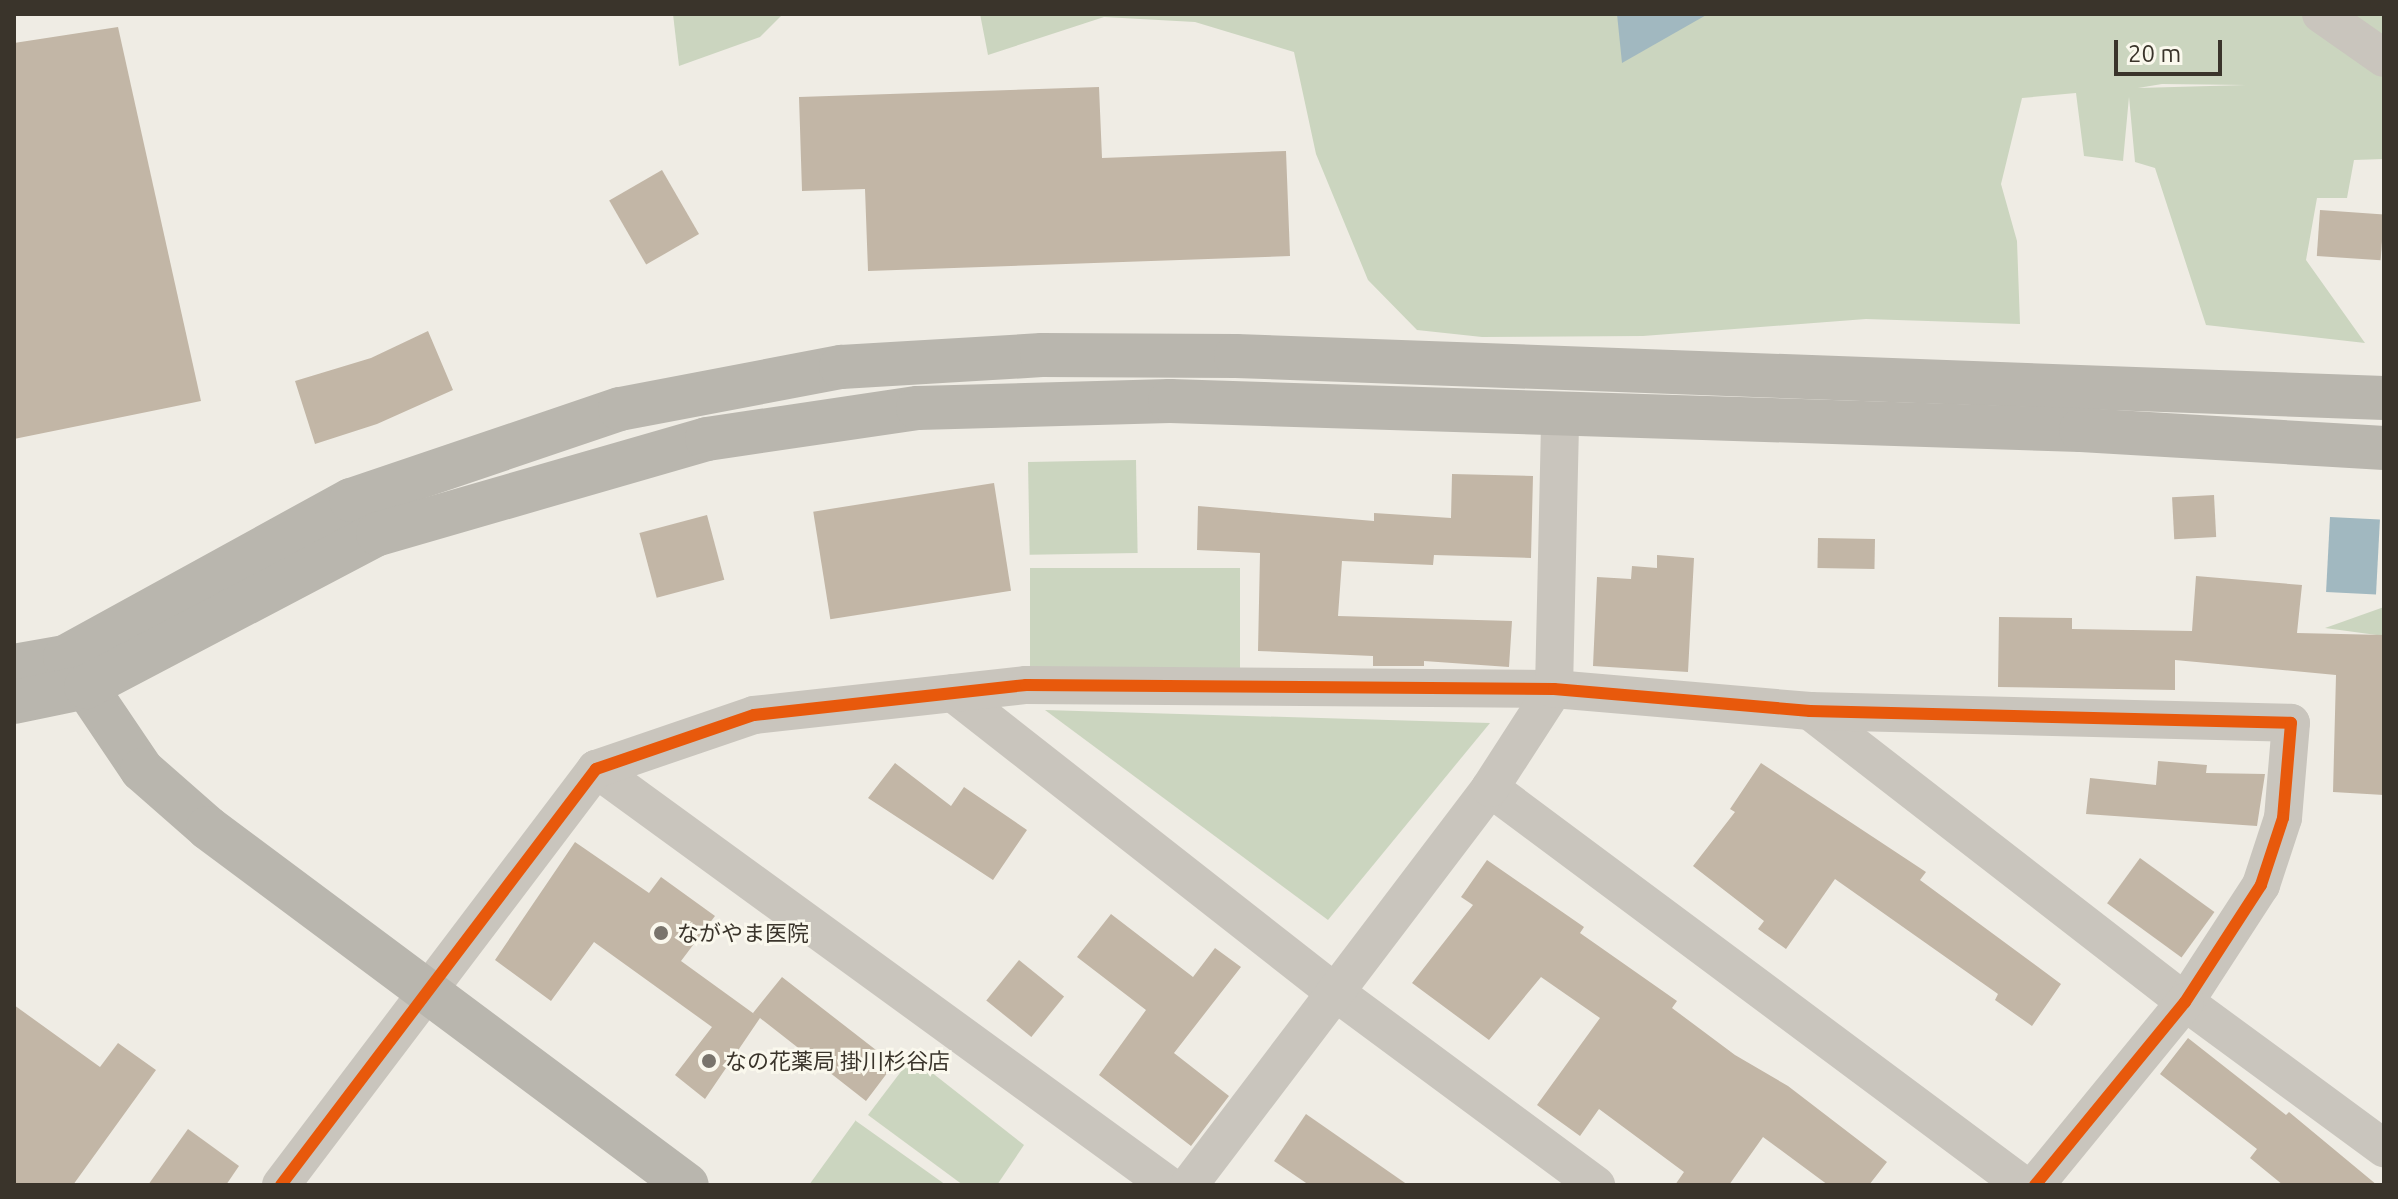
<!DOCTYPE html>
<meta charset="utf-8">
<style>
body{margin:0}
#map{position:relative;width:2398px;height:1199px;overflow:hidden;background:#efece4;font-family:Ubuntu,"Noto Sans JP",sans-serif}
div>[style]{position:absolute}
.green>*{inset:0;background:#cbd5bf;transform-origin:0 0}
.water>*{inset:0;background:#a1b8c0;transform-origin:0 0}
.building>*{inset:0;background:#c2b6a6;transform-origin:0 0}
.street>*{height:38px;margin:-19px;padding:0 19px;transform-origin:19px;border-radius:19px;background:#c9c5bd}
.secondary>*{height:44px;margin:-22px;padding:0 22px;transform-origin:22px;border-radius:22px;background:#b9b6ae}
.cycleway>*{height:12px;margin:-6px;padding:0 6px;transform-origin:6px;border-radius:6px;background:#e8590c}
.dots>*{width:22px;height:22px;translate:-50% -50%;box-sizing:border-box;border:4px solid #faf8ed;border-radius:50%}
span{translate:-50% -50%;white-space:nowrap;text-align:center;line-height:1.15;-webkit-text-stroke:6px #faf8ed;paint-order:stroke}
.poi-label{font-size:22px;color:#3a342b}
.left{translate:0 -50%;text-align:left}
.frame{position:absolute;inset:0;border:16px solid #3a342b;pointer-events:none}
.scale{position:absolute;left:2114px;top:40px;width:108px;height:36px;box-sizing:border-box;border:4px solid #3a342b;border-top:0;padding-left:10px;font-size:24px;line-height:28px;white-space:nowrap;color:#3a342b;-webkit-text-stroke:6px #faf8ed;paint-order:stroke}
</style>
<div id="map">
<div class="green">
<div style="clip-path:polygon(673px 14px,783px 14px,760px 37px,679px 66px)"></div>
<div style="clip-path:polygon(evenodd,980px 14px,2321px 14px,2384px 58px,2384px 159px,2354px 160px,2347px 198px,2317px 198px,2306px 260px,2365px 343px,2206px 325px,2155px 168px,2135px 162px,2129px 97px,2123px 161px,2084px 156px,2076px 93px,2022px 98px,2001px 184px,2017px 241px,2020px 324px,1866px 319px,1643px 336px,1482px 337px,1417px 330px,1368px 280px,1316px 154px,1294px 52px,1195px 22px,1104px 17px,988px 55px,980px 14px,2162px 84px,2246px 85px,2138px 88px,2162px 84px)"></div>
<div style="clip-path:polygon(2336px 14px,2384px 14px,2384px 45px)"></div>
<div style="left:1136px;top:460px;width:93px;height:108px;rotate:89deg"></div>
<div style="left:1030px;top:568px;width:210px;height:101px"></div>
<div style="clip-path:polygon(2384px 607px,2384px 636px,2325px 628px)"></div>
<div style="clip-path:polygon(1045px 710px,1490px 723px,1328px 920px)"></div>
<div style="clip-path:polygon(912px 1057px,1024px 1145px,997px 1185px,963px 1185px,868px 1115px)"></div>
<div style="clip-path:polygon(856px 1120px,856px 1121px,946px 1185px,809px 1185px)"></div>
</div>
<div class="water">
<div style="clip-path:polygon(1617px 14px,1708px 14px,1622px 63px)"></div>
<div style="left:2330px;top:517px;width:50px;height:75px;rotate:3deg"></div>
</div>
<div class="building">
<div style="clip-path:polygon(118px 27px,201px 401px,14px 439px,14px 43px)"></div>
<div style="clip-path:polygon(1099px 87px,1102px 158px,1286px 151px,1290px 256px,868px 271px,865px 189px,802px 191px,799px 97px)"></div>
<div style="left:662px;top:170px;width:74px;height:61px;rotate:60deg"></div>
<div style="left:2320px;top:210px;width:64px;height:46px;rotate:4deg"></div>
<div style="clip-path:polygon(428px 331px,453px 390px,377px 424px,315px 444px,295px 381px,371px 358px)"></div>
<div style="clip-path:polygon(1452px 474px,1533px 476px,1531px 558px,1434px 555px,1433px 565px,1342px 561px,1338px 616px,1512px 621px,1509px 667px,1424px 661px,1424px 666px,1373px 666px,1373px 656px,1258px 651px,1260px 553px,1197px 550px,1198px 506px,1374px 521px,1374px 513px,1451px 518px)"></div>
<div style="left:994px;top:483px;width:109px;height:183px;rotate:81deg"></div>
<div style="left:2214px;top:495px;width:42px;height:42px;rotate:87deg"></div>
<div style="left:707px;top:515px;width:67px;height:70px;rotate:75deg"></div>
<div style="left:1818px;top:538px;width:57px;height:30px;rotate:1deg"></div>
<div style="clip-path:polygon(1657px 555px,1694px 558px,1688px 672px,1593px 666px,1597px 577px,1631px 579px,1632px 566px,1657px 568px)"></div>
<div style="clip-path:polygon(2196px 576px,2302px 585px,2297px 633px,2384px 635px,2384px 795px,2333px 792px,2336px 675px,2175px 660px,2175px 690px,1998px 687px,1999px 617px,2072px 618px,2072px 629px,2192px 631px)"></div>
<div style="clip-path:polygon(2158px 761px,2207px 765px,2206px 773px,2265px 774px,2257px 826px,2086px 814px,2090px 778px,2156px 785px)"></div>
<div style="clip-path:polygon(895px 763px,951px 806px,964px 787px,1027px 830px,993px 880px,868px 798px)"></div>
<div style="clip-path:polygon(1761px 763px,1926px 872px,1920px 880px,2061px 984px,2032px 1026px,1995px 1000px,1998px 994px,1835px 879px,1786px 949px,1758px 929px,1764px 921px,1693px 866px,1735px 812px,1730px 809px)"></div>
<div style="clip-path:polygon(575px 842px,649px 893px,661px 877px,715px 916px,681px 961px,757px 1016px,753px 1013px,782px 977px,894px 1064px,866px 1101px,760px 1018px,705px 1099px,675px 1075px,712px 1027px,594px 942px,551px 1001px,495px 960px)"></div>
<div style="left:2140px;top:858px;width:92px;height:56px;rotate:36deg"></div>
<div style="clip-path:polygon(1487px 860px,1584px 927px,1580px 933px,1677px 1001px,1672px 1008px,1735px 1055px,1788px 1086px,1887px 1162px,1869px 1185px,1828px 1185px,1763px 1137px,1729px 1185px,1675px 1185px,1684px 1172px,1599px 1109px,1580px 1136px,1537px 1105px,1600px 1018px,1541px 977px,1489px 1040px,1412px 983px,1473px 905px,1461px 897px)"></div>
<div style="clip-path:polygon(1111px 914px,1193px 977px,1215px 948px,1241px 967px,1174px 1053px,1229px 1096px,1191px 1146px,1099px 1075px,1146px 1010px,1077px 957px)"></div>
<div style="left:1019px;top:960px;width:58px;height:52px;rotate:39deg"></div>
<div style="clip-path:polygon(14px 1005px,100px 1067px,118px 1043px,156px 1070px,73px 1185px,14px 1185px)"></div>
<div style="clip-path:polygon(2188px 1038px,2286px 1115px,2289px 1112px,2377px 1185px,2283px 1185px,2250px 1158px,2257px 1149px,2160px 1074px)"></div>
<div style="clip-path:polygon(1306px 1114px,1408px 1185px,1309px 1185px,1274px 1161px)"></div>
<div style="clip-path:polygon(188px 1129px,239px 1166px,226px 1185px,148px 1185px)"></div>
</div>
<div class="street">
<div style="left:2321px;top:14px;width:77px;rotate:34.9deg"></div>
<div style="left:953px;top:693px;width:485px;rotate:38.1deg"></div>
<div style="left:1335px;top:992px;width:325px;rotate:36.5deg"></div>
<div style="left:1810px;top:711px;width:475px;rotate:37.8deg"></div>
<div style="left:2185px;top:1002px;width:247px;rotate:36.3deg"></div>
<div style="left:596px;top:769px;width:707px;rotate:36.03deg"></div>
<div style="left:1490px;top:788px;width:665px;rotate:36.68deg"></div>
<div style="left:281px;top:1185px;width:522px;rotate:-52.87deg"></div>
<div style="left:596px;top:769px;width:167px;rotate:-18.9deg"></div>
<div style="left:754px;top:715px;width:274px;rotate:-6.3deg"></div>
<div style="left:1026px;top:685px;width:528px;rotate:0.43deg"></div>
<div style="left:1554px;top:689px;width:257px;rotate:4.9deg"></div>
<div style="left:1810px;top:711px;width:481px;rotate:1.4deg"></div>
<div style="left:2291px;top:723px;width:95px;rotate:94.8deg"></div>
<div style="left:2283px;top:818px;width:71px;rotate:108.2deg"></div>
<div style="left:2261px;top:885px;width:140px;rotate:123deg"></div>
<div style="left:2185px;top:1002px;width:237px;rotate:129.3deg"></div>
<div style="left:1189px;top:1185px;width:498px;rotate:-52.8deg"></div>
<div style="left:1490px;top:788px;width:118px;rotate:-57.1deg"></div>
<div style="left:1554px;top:689px;width:274px;rotate:-88.7deg"></div>
</div>
<div class="secondary">
<div style="left:14px;top:666px;width:52px;rotate:-10deg"></div>
<div style="left:65px;top:657px;width:326px;rotate:-28.8deg"></div>
<div style="left:351px;top:500px;width:284px;rotate:-18.7deg"></div>
<div style="left:620px;top:409px;width:225px;rotate:-10.8deg"></div>
<div style="left:841px;top:367px;width:201px;rotate:-3.4deg"></div>
<div style="left:1042px;top:355px;width:194px;rotate:0.3deg"></div>
<div style="left:1236px;top:356px;width:1149px;rotate:2.1deg"></div>
<div style="left:86px;top:687px;width:100px;rotate:56deg"></div>
<div style="left:142px;top:770px;width:88px;rotate:41.3deg"></div>
<div style="left:208px;top:828px;width:597px;rotate:36.7deg"></div>
<div style="left:14px;top:702px;width:74px;rotate:-11.8deg"></div>
<div style="left:86px;top:687px;width:330px;rotate:-27.7deg"></div>
<div style="left:378px;top:534px;width:342px;rotate:-16.1deg"></div>
<div style="left:707px;top:439px;width:213px;rotate:-8.4deg"></div>
<div style="left:918px;top:408px;width:252px;rotate:-1.6deg"></div>
<div style="left:1170px;top:401px;width:911px;rotate:1.82deg"></div>
<div style="left:2081px;top:430px;width:304px;rotate:3.4deg"></div>
</div>
<div class="cycleway">
<div style="left:281px;top:1185px;width:522px;rotate:-52.87deg"></div>
<div style="left:596px;top:769px;width:167px;rotate:-18.9deg"></div>
<div style="left:754px;top:715px;width:274px;rotate:-6.3deg"></div>
<div style="left:1026px;top:685px;width:528px;rotate:0.43deg"></div>
<div style="left:1554px;top:689px;width:257px;rotate:4.9deg"></div>
<div style="left:1810px;top:711px;width:481px;rotate:1.4deg"></div>
<div style="left:2291px;top:723px;width:95px;rotate:94.8deg"></div>
<div style="left:2283px;top:818px;width:71px;rotate:108.2deg"></div>
<div style="left:2261px;top:885px;width:140px;rotate:123deg"></div>
<div style="left:2185px;top:1002px;width:237px;rotate:129.3deg"></div>
</div>
<div class="dots">
<div style="left:661px;top:933px;background:#79746c"></div>
<div style="left:709px;top:1061px;background:#79746c"></div>
</div>
<div class="poi-label">
<span class="left" style="left:677px;top:933px">ながやま医院</span>
<span class="left" style="left:725px;top:1061px">なの花薬局 掛川杉谷店</span>
</div>
<div class="frame"></div>
<div class="scale">20 m</div>
</div>
